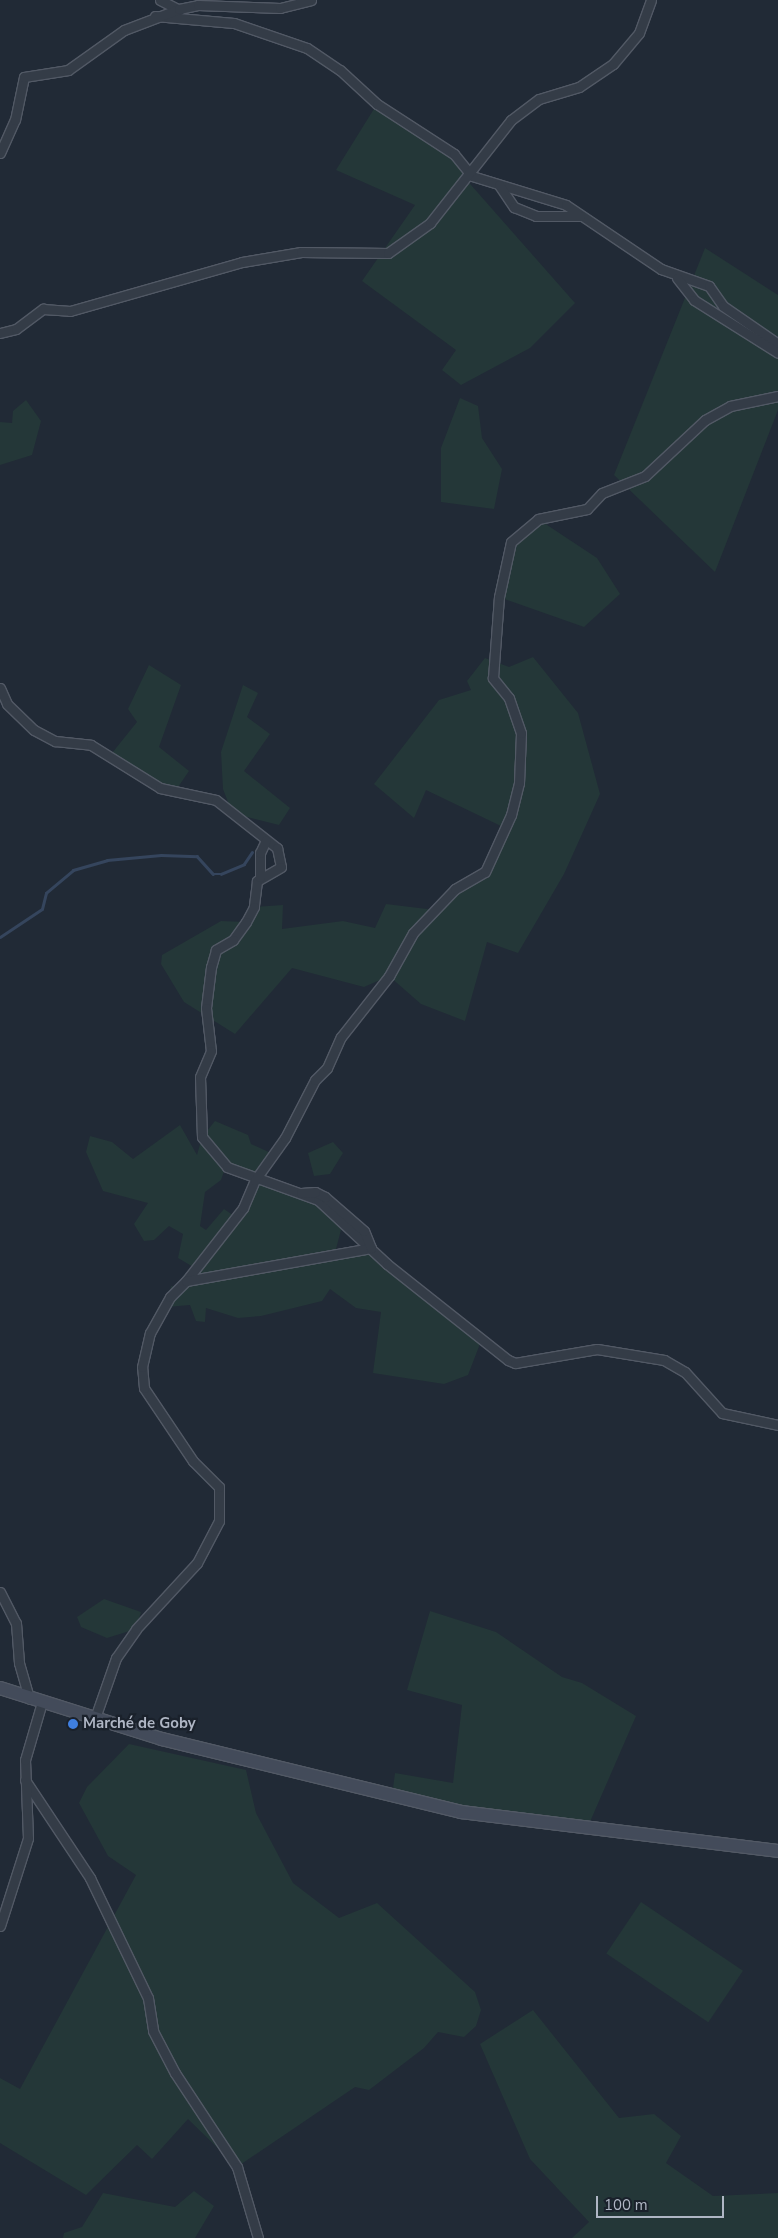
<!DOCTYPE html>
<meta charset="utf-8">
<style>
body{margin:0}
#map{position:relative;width:778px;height:2238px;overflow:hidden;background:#212a36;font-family:"Nunito Sans",sans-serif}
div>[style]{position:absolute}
.green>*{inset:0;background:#243738;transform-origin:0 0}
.stream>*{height:2.5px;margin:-1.25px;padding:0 1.25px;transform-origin:1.25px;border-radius:1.25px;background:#35455d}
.roads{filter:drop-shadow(1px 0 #525965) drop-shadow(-1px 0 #525965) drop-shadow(0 1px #525965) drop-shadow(0 -1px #525965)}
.minor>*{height:9px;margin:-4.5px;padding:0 4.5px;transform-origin:4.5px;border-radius:4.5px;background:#343c47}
.secondary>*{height:12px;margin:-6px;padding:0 6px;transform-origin:6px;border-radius:6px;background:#434b5a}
.dots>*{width:14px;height:14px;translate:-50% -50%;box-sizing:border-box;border:2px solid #1a212b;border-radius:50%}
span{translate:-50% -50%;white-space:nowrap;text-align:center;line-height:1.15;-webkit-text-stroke:4.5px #1a212b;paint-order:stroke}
.poi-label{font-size:15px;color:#afb6c4;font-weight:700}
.left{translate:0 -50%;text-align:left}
.scale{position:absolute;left:596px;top:2196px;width:128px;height:22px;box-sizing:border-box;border:2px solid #afb6c4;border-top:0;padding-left:6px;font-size:15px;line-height:18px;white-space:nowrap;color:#afb6c4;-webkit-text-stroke:4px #1a212b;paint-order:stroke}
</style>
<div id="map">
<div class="green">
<div style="clip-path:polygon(377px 104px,428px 134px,462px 166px,464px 177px,575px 303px,530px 348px,461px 385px,442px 370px,456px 350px,362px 281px,415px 205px,336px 170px)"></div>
<div style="clip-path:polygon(705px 248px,778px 295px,778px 410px,715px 572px,614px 475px)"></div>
<div style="clip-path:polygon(460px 398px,478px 406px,482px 438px,502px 469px,494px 509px,441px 502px,441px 448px)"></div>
<div style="clip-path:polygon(26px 400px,41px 421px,32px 455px,0 465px,0 422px,12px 423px,13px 411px)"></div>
<div style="clip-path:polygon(538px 519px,597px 558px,620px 594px,584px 627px,499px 597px,511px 542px)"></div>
<div style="clip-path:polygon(533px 657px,578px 713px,600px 794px,564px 874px,518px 953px,487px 942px,465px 1021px,421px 1004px,389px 976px,364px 987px,292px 968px,235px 1034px,184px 1002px,161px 964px,162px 955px,221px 921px,246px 922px,254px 907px,283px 905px,282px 929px,343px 921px,375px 928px,386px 904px,435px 910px,455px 889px,480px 876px,503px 827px,426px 790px,414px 818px,374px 784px,439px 700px,471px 690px,467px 681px,485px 658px,509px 667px)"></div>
<div style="clip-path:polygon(149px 665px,181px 685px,159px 747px,189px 771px,176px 790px,108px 758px,137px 722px,128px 709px)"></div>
<div style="clip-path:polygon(243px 685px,258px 693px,247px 717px,270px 734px,244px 771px,290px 808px,279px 825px,239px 815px,231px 810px,223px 789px,221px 752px)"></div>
<div style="clip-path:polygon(evenodd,215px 1121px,248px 1135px,251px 1144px,273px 1154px,259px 1179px,305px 1196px,343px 1222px,335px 1253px,371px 1248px,483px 1336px,468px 1375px,444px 1384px,373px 1373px,381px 1312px,356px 1308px,330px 1289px,322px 1301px,261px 1316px,238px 1318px,206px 1308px,205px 1322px,196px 1321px,190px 1305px,167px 1307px,171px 1286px,177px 1287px,195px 1268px,178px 1258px,183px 1234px,169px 1226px,154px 1240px,144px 1241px,134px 1224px,148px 1203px,103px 1191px,86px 1152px,90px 1136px,112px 1142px,133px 1159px,180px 1125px,197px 1155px,202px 1137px,215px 1121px,225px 1169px,253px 1181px,234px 1216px,224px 1209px,206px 1230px,200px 1226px,205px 1192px,221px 1180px,225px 1169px)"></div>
<div style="clip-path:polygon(333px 1142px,343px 1153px,330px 1174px,314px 1176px,308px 1153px)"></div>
<div style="clip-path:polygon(104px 1599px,141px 1612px,136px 1629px,107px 1638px,81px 1627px,77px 1617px)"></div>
<div style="clip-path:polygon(430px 1611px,496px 1632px,562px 1677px,582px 1683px,636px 1716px,586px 1831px,392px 1796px,395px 1773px,453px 1783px,462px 1705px,407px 1690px)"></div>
<div style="clip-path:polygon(129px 1744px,246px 1770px,256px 1813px,293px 1883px,339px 1918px,377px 1903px,475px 1992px,481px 2010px,476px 2026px,464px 2037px,438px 2032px,424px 2048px,369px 2090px,355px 2087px,237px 2167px,188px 2119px,152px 2159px,137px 2145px,86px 2195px,0 2143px,0 2078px,20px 2089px,136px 1875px,108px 1856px,79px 1803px,87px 1787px)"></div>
<div style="left:641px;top:1902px;width:123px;height:62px;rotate:34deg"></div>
<div style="clip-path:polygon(533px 2010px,619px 2118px,654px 2114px,681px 2136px,666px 2163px,713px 2196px,778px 2193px,778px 2238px,572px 2238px,589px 2222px,530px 2159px,480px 2044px)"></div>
<div style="clip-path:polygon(194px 2191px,214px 2206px,195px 2238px,63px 2238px,64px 2233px,82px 2227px,103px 2193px,175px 2207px)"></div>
</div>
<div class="stream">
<div style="left:0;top:937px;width:50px;rotate:-33.7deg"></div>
<div style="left:42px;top:909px;width:16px;rotate:-76deg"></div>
<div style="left:46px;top:893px;width:35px;rotate:-40deg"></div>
<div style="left:73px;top:870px;width:35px;rotate:-16deg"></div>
<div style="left:107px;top:860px;width:54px;rotate:-5.3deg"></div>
<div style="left:161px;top:855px;width:36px;rotate:2deg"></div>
<div style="left:197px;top:856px;width:24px;rotate:48deg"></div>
<div style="left:213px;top:874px;width:8px"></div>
<div style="left:221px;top:874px;width:25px;rotate:-23deg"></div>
<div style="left:244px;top:864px;width:14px;rotate:-56deg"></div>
</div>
<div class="roads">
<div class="minor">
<div style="left:160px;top:0;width:22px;rotate:27deg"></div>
<div style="left:155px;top:16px;width:79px;rotate:5.1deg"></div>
<div style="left:234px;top:23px;width:77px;rotate:18.9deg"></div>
<div style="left:307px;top:48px;width:40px;rotate:34deg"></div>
<div style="left:340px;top:70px;width:50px;rotate:42.6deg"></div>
<div style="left:377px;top:104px;width:92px;rotate:33deg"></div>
<div style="left:454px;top:154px;width:28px;rotate:51deg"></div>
<div style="left:472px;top:176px;width:98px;rotate:17.1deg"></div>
<div style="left:566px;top:205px;width:115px;rotate:34deg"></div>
<div style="left:661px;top:269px;width:51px;rotate:19.5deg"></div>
<div style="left:709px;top:286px;width:24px;rotate:55deg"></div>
<div style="left:723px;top:306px;width:67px;rotate:34.6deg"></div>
<div style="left:0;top:153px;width:36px;rotate:-66deg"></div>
<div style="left:15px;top:120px;width:44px;rotate:-78.2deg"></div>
<div style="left:24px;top:77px;width:45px;rotate:-9deg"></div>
<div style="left:68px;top:70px;width:69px;rotate:-35.5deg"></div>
<div style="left:124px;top:30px;width:59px;rotate:-20.9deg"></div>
<div style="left:179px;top:9px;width:19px;rotate:-12deg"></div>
<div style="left:198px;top:5px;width:82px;rotate:2.1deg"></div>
<div style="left:280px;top:8px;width:32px;rotate:-14deg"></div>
<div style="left:499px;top:185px;width:27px;rotate:56deg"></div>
<div style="left:514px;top:207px;width:24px;rotate:22deg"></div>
<div style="left:536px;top:216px;width:44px"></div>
<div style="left:677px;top:278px;width:28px;rotate:52deg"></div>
<div style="left:694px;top:300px;width:99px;rotate:32.2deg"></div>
<div style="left:0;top:333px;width:16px;rotate:-14deg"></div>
<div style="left:16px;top:329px;width:34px;rotate:-37deg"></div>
<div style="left:43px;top:309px;width:27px;rotate:4deg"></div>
<div style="left:70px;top:311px;width:179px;rotate:-15.9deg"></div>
<div style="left:242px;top:262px;width:60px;rotate:-9.6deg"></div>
<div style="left:301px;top:252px;width:87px;rotate:0.7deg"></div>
<div style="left:388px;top:253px;width:52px;rotate:-35.5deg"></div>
<div style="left:430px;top:223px;width:131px;rotate:-51.8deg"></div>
<div style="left:511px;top:120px;width:35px;rotate:-37deg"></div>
<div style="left:539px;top:99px;width:42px;rotate:-16.7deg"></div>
<div style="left:579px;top:87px;width:41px;rotate:-34.1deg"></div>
<div style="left:613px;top:64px;width:40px;rotate:-50deg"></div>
<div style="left:639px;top:33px;width:35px;rotate:-70deg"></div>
<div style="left:0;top:688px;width:17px;rotate:66deg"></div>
<div style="left:7px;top:704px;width:37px;rotate:44deg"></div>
<div style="left:34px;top:730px;width:24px;rotate:28deg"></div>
<div style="left:55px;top:741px;width:36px;rotate:6deg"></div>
<div style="left:91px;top:745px;width:81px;rotate:31.9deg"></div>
<div style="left:160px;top:788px;width:57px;rotate:12.1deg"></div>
<div style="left:216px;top:800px;width:78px;rotate:38.2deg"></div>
<div style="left:277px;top:848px;width:19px;rotate:78deg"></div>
<div style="left:281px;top:867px;width:28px;rotate:150deg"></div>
<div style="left:257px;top:881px;width:26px;rotate:97deg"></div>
<div style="left:254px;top:907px;width:17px;rotate:118deg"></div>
<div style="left:246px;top:922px;width:22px;rotate:126deg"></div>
<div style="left:233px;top:940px;width:20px;rotate:150deg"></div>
<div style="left:216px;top:950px;width:18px;rotate:106deg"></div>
<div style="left:211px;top:967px;width:41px;rotate:97deg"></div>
<div style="left:206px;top:1008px;width:43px;rotate:83.4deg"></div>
<div style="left:211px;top:1051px;width:28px;rotate:113deg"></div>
<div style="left:200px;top:1077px;width:60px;rotate:88.1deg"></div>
<div style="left:202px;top:1137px;width:39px;rotate:50deg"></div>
<div style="left:227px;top:1167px;width:97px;rotate:19.9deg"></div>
<div style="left:318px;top:1200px;width:94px;rotate:42.8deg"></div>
<div style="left:387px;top:1264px;width:154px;rotate:38.4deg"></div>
<div style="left:508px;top:1360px;width:8px;rotate:23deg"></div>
<div style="left:515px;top:1363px;width:83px;rotate:-9.7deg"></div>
<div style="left:597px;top:1349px;width:68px;rotate:9.3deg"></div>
<div style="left:664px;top:1360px;width:24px;rotate:30deg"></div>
<div style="left:685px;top:1372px;width:55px;rotate:47.9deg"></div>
<div style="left:722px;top:1413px;width:57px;rotate:12.1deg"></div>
<div style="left:260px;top:877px;width:24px;rotate:-90deg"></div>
<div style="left:260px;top:853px;width:14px;rotate:-65deg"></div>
<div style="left:186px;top:1281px;width:93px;rotate:-52deg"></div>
<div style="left:243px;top:1208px;width:30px;rotate:-67deg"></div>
<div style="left:255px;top:1180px;width:52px;rotate:-54.5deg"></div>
<div style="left:285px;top:1138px;width:65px;rotate:-62.7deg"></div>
<div style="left:315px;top:1080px;width:17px;rotate:-45deg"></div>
<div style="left:327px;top:1068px;width:34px;rotate:-66deg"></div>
<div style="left:341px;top:1037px;width:78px;rotate:-51.8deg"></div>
<div style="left:389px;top:976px;width:49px;rotate:-60.8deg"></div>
<div style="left:413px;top:933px;width:61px;rotate:-46.3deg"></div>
<div style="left:455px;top:889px;width:34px;rotate:-30deg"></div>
<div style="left:485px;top:872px;width:63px;rotate:-65.5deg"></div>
<div style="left:511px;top:815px;width:33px;rotate:-76deg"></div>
<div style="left:519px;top:783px;width:50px;rotate:-87.7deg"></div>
<div style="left:521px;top:733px;width:37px;rotate:-109deg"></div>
<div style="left:509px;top:698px;width:26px;rotate:-129deg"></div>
<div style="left:493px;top:678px;width:81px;rotate:-85.8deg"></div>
<div style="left:499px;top:597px;width:56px;rotate:-77.7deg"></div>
<div style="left:511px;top:542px;width:35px;rotate:-40deg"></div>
<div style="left:538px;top:519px;width:50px;rotate:-11.5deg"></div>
<div style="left:587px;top:509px;width:22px;rotate:-47deg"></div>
<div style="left:602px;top:493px;width:46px;rotate:-21.6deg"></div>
<div style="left:645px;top:476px;width:82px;rotate:-43deg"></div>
<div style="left:705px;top:420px;width:29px;rotate:-29deg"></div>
<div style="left:730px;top:406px;width:49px;rotate:-11.8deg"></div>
<div style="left:0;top:1592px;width:35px;rotate:63deg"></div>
<div style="left:16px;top:1623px;width:40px;rotate:85.7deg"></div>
<div style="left:19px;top:1663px;width:37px;rotate:74deg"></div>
<div style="left:95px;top:1718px;width:64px;rotate:-70.7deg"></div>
<div style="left:116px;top:1658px;width:35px;rotate:-55deg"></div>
<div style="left:136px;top:1629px;width:90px;rotate:-47.3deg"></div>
<div style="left:197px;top:1563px;width:47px;rotate:-62.4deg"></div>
<div style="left:219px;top:1521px;width:34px;rotate:-90deg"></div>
<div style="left:219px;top:1487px;width:37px;rotate:-135deg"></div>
<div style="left:193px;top:1461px;width:88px;rotate:-123.9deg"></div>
<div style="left:144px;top:1388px;width:21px;rotate:-95deg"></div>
<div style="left:142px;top:1367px;width:35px;rotate:-77deg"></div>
<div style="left:150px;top:1333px;width:41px;rotate:-60.9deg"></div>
<div style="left:170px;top:1297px;width:23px;rotate:-45deg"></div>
<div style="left:186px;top:1281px;width:188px;rotate:-10.1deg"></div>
<div style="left:371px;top:1248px;width:18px;rotate:-112deg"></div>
<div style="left:364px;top:1231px;width:52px;rotate:-138.9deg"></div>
<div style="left:325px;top:1197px;width:11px;rotate:-153deg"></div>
<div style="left:315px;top:1192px;width:14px;rotate:176deg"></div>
<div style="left:25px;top:1780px;width:118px;rotate:56.4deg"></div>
<div style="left:90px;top:1878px;width:133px;rotate:64.2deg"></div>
<div style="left:148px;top:1998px;width:33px;rotate:81deg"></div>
<div style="left:153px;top:2031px;width:47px;rotate:62.4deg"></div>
<div style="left:175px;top:2073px;width:113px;rotate:56.6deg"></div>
<div style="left:237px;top:2167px;width:74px;rotate:73.5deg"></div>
<div style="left:0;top:1926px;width:92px;rotate:-72.3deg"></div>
<div style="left:28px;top:1838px;width:78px;rotate:-92.2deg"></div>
<div style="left:25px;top:1760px;width:60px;rotate:-73.7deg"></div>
</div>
<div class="secondary">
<div style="left:0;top:1688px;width:170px;rotate:17.5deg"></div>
<div style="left:162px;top:1739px;width:308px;rotate:13.7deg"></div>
<div style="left:461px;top:1812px;width:319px;rotate:7deg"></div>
</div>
</div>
<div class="dots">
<div style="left:73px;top:1724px;background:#3f7fe0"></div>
</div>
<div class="poi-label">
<span class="left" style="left:83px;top:1724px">Marché de Goby</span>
</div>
<div class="scale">100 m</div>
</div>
